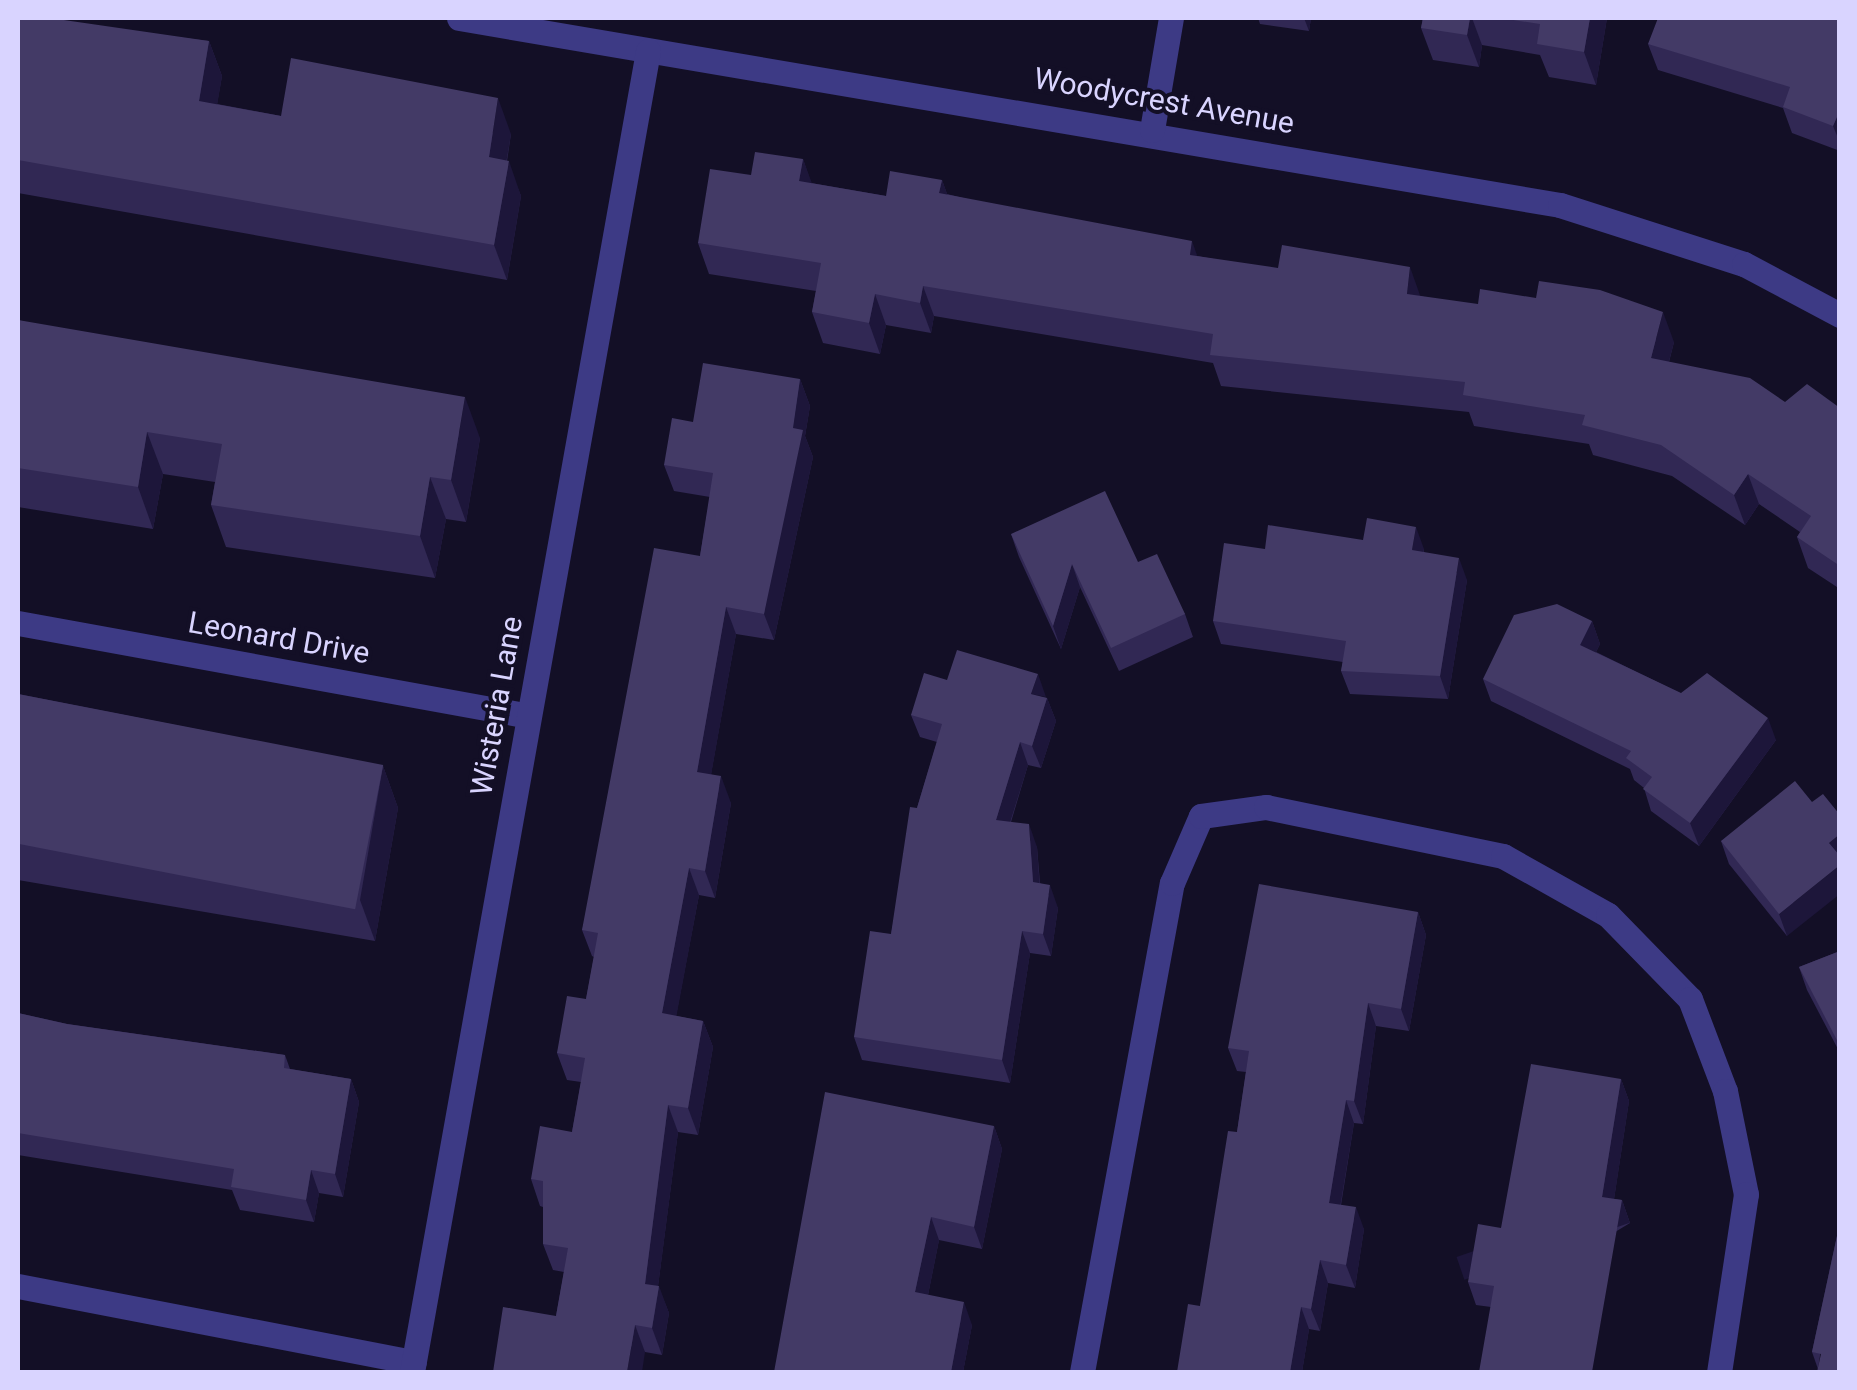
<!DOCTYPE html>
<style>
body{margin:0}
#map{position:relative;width:1857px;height:1390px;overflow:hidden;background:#130f26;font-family:Roboto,sans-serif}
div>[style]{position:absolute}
.street>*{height:25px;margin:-12.5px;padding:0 12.5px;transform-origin:12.5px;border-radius:12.5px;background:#3d3a85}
.wall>*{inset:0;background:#312854}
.shaded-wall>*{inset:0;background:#1d163a;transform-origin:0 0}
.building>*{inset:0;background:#433a66;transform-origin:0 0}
span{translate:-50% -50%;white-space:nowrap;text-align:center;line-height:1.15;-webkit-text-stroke:8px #130f26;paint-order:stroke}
.street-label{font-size:30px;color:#d9d4ff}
.frame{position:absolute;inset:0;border:20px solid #d9d4ff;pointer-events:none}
</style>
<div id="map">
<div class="street">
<div style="left:459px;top:18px;width:1117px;rotate:9.64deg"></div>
<div style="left:1560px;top:205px;width:193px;rotate:17.8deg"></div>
<div style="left:1744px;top:264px;width:109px;rotate:28deg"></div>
<div style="left:1152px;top:130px;width:114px;rotate:-80.4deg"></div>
<div style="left:18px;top:623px;width:519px;rotate:10.31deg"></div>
<div style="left:18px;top:1286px;width:403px;rotate:10.9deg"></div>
<div style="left:412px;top:1372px;width:1342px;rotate:-79.87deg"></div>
<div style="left:1082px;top:1372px;width:497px;rotate:-79.6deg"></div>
<div style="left:1172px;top:883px;width:73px;rotate:-66.6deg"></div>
<div style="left:1201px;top:816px;width:66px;rotate:-7.9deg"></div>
<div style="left:1266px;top:807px;width:242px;rotate:11.7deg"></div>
<div style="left:1503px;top:856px;width:120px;rotate:29.3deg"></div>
<div style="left:1608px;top:915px;width:117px;rotate:45.7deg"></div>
<div style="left:1690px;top:999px;width:98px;rotate:69.2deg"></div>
<div style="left:1725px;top:1091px;width:105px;rotate:78.5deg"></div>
<div style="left:1746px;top:1194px;width:180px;rotate:98.6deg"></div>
</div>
<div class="wall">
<div style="clip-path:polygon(18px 18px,209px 41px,222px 76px,217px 104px,281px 116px,511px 134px,507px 161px,521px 196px,507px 280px,18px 193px)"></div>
<div style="clip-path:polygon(1258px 18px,1311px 18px,1309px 31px,1260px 24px)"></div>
<div style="clip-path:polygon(1423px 18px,1607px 18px,1596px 85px,1549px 77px,1540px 55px,1482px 45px,1479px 67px,1433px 60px,1421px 28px)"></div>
<div style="clip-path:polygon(1840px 18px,1840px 151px,1792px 133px,1783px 108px,1658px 70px,1648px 44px)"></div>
<div style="clip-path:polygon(803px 159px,811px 183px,886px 196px,942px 180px,947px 194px,1197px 256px,1674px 342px,1669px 362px,1785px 402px,1840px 408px,1840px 589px,1808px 568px,1797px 537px,1800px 532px,1759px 504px,1745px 525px,1672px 476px,1593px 455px,1589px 444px,1474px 426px,1469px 412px,1221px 386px,1213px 363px,934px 316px,931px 333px,886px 325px,880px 354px,823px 343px,812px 312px,816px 291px,709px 274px,698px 243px,751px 175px)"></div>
<div style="clip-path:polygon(18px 320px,480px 438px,466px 522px,446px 519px,435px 578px,226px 547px,211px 505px,215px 482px,163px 474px,153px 529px,18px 507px)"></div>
<div style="clip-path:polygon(800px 379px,810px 406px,805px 436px,813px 457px,774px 640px,736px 634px,711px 774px,731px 803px,715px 898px,699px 895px,676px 1016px,703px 1021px,713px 1047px,698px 1135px,678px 1132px,658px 1286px,669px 1313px,662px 1355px,645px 1352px,556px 1316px,564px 1272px,553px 1270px,543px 1244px,543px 1207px,540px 1206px,531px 1179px,572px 1132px,581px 1082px,567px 1080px,557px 1053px,586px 999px,594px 957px,592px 956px,582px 930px,700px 556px,710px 497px,674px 491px,664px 465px,693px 422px)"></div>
<div style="clip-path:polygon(1011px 534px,1138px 562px,1185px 614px,1193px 637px,1119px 671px,1080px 587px,1061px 649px,1019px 557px)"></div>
<div style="clip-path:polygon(1265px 549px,1424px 549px,1424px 552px,1467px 580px,1448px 699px,1350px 694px,1341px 671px,1343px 662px,1221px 644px,1213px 621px)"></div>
<div style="clip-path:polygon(1592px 621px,1600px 644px,1596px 652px,1776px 740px,1699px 846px,1651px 811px,1644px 788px,1634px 780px,1630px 769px,1491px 701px,1483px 679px)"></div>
<div style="clip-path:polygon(947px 680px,1047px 698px,1056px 721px,1041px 768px,1028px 765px,1011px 822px,1037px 847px,1040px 883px,1058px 908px,1051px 956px,1030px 953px,1010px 1083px,862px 1060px,854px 1037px,891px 934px,917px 808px,937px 742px,920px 737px,911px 715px)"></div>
<div style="clip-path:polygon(18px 694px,383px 766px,398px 808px,375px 941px,18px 880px)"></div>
<div style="clip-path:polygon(1812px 802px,1787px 936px,1729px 864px,1721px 841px)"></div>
<div style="clip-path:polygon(1418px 912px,1426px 935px,1409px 1031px,1376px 1026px,1363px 1124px,1354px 1123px,1341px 1205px,1364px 1229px,1355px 1288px,1328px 1283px,1320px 1331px,1309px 1329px,1302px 1372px,1177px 1372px,1200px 1306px,1237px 1132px,1246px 1072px,1237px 1071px,1228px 1048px)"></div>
<div style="clip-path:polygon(1840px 951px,1840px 1053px,1807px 990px,1799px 967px)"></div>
<div style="clip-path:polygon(18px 1013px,67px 1024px,285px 1055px,290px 1069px,351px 1079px,359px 1102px,343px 1197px,319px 1193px,314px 1222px,240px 1210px,232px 1190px,18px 1155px)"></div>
<div style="clip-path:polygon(1621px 1079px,1629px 1101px,1614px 1199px,1622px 1200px,1630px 1223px,1491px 1307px,1476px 1305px,1468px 1282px,1501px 1228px)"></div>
<div style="clip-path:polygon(994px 1126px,1002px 1149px,982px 1249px,939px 1240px,928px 1295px,972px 1325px,963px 1372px,774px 1372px)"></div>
<div style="clip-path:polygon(1840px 1222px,1818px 1369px,1812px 1352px)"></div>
</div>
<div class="shaded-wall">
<div style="clip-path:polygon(1304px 18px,1311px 18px,1309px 31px)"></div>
<div style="clip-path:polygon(1470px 18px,1472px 18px,1482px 45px,1479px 67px,1467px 35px)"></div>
<div style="clip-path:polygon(1590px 18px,1607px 18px,1596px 85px,1584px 52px)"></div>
<div style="clip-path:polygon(209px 41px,222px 76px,212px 136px,199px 101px)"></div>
<div style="clip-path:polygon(498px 98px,511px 134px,501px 193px,489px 157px)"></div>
<div style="clip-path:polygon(1840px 110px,1840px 143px,1833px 126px)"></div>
<div style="clip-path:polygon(803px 159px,814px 189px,799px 181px)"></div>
<div style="clip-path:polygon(509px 161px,521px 196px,507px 280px,494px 245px)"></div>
<div style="clip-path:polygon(942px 180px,953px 210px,939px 193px)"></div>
<div style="clip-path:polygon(1192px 241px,1203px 272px,1190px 255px)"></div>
<div style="clip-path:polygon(1410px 267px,1421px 298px,1407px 294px)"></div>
<div style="clip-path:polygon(923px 286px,934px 316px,931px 333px,920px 303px)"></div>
<div style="clip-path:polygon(875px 294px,886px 325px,880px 354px,869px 323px)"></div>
<div style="clip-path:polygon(1663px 312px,1674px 342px,1662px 388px,1651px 358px)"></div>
<div style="clip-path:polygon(800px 379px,810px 406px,805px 436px,813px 457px,774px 640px,764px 614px)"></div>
<div style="clip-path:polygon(465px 397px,480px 438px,466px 522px,451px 480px)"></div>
<div style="clip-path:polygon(147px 432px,163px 474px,153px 529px,138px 487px)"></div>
<div style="clip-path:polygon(1748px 474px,1759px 504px,1745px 525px,1734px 495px)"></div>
<div style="clip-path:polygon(430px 477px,446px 519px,435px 578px,420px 536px)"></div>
<div style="clip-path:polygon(1416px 527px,1424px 549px,1420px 573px,1412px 550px)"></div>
<div style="clip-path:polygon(1459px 558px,1467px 580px,1448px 699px,1440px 676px)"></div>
<div style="clip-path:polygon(1072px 564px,1080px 587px,1061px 649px,1053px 626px)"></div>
<div style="clip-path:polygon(726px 607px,736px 634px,707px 798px,697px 772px)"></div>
<div style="clip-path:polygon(1592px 621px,1600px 644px,1588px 668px,1580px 645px)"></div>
<div style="clip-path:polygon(1038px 674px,1046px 697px,1031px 694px)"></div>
<div style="clip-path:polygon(1047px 698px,1056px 721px,1041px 768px,1032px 746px)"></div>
<div style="clip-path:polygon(1768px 718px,1776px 740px,1699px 846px,1690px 823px)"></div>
<div style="clip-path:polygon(1020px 742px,1028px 765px,1004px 842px,996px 820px)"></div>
<div style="clip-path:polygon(383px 766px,398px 808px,375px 941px,360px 900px)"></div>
<div style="clip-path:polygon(721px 776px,731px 803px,715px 898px,705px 871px)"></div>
<div style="clip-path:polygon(1029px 824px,1037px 847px,1041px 905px,1033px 882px)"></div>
<div style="clip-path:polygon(1840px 834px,1840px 864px,1829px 843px)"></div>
<div style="clip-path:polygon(1840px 865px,1840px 894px,1787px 936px,1779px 914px)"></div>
<div style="clip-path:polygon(689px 868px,699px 895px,672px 1040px,662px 1013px)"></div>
<div style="clip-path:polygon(1050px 885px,1058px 908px,1051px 956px,1043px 934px)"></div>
<div style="clip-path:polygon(1418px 912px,1426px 935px,1409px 1031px,1401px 1009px)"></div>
<div style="clip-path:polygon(1022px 931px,1030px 953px,1010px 1083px,1002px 1060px)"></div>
<div style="clip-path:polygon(1368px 1003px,1376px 1026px,1363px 1124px,1354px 1101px)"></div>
<div style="clip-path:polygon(703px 1021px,713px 1047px,698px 1135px,688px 1108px)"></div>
<div style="clip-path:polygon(351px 1079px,359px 1102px,343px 1197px,335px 1174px)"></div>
<div style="clip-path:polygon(1621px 1079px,1629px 1101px,1611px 1219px,1602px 1197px)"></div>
<div style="clip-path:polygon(1346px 1100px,1354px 1123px,1337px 1226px,1329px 1203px)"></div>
<div style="clip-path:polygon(668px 1105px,678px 1132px,655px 1310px,645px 1284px)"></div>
<div style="clip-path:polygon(994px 1126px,1002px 1149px,982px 1249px,974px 1227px)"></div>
<div style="clip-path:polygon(311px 1170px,319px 1193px,314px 1222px,306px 1200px)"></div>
<div style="left:1622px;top:1200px;width:24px;height:175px;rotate:71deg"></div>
<div style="clip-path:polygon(1356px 1207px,1364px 1229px,1355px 1288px,1346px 1265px)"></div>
<div style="clip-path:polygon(931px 1217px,939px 1240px,924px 1315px,915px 1292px)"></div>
<div style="clip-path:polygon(1320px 1260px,1328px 1283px,1320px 1331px,1311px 1309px)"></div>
<div style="clip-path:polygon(659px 1286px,669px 1313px,662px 1355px,652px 1328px)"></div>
<div style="clip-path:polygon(964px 1302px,972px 1325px,963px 1372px,951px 1372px)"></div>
<div style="clip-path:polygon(1301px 1307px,1309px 1329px,1302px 1372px,1290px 1372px)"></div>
<div style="clip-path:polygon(635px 1325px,645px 1352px,642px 1372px,627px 1372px)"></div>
</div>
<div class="building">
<div style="clip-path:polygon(18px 18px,50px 18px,209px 41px,199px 101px,281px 116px,291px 58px,498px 98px,489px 157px,509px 161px,494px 245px,18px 160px)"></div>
<div style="clip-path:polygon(1423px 18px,1470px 18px,1467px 35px,1421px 28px)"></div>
<div style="clip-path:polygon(1500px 18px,1590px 18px,1584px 52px,1537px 44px,1540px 24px)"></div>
<div style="clip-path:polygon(1658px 18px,1840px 18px,1840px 110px,1833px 126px,1783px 107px,1790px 87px,1648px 44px)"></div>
<div style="clip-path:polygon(755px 152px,803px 159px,799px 181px,886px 196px,890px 171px,942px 180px,939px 193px,1192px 241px,1190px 255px,1278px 268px,1282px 245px,1410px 267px,1407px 294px,1478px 304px,1480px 289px,1536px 298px,1539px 281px,1600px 290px,1663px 312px,1651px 358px,1750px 378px,1785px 402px,1807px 384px,1840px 408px,1840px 566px,1797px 537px,1811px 516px,1748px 474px,1734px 495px,1661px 445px,1582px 425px,1585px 415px,1463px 395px,1465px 382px,1210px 355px,1213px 334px,923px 286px,920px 303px,875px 294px,869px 323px,812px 312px,821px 263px,698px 243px,710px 169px,751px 175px)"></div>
<div style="clip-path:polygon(18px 320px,465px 397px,451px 480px,430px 477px,420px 536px,211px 505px,222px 444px,147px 432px,138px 487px,18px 468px)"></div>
<div style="clip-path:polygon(703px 363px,800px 379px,793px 428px,803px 430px,764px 614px,726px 607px,697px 772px,721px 776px,705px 871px,689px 868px,662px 1013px,703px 1021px,688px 1108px,668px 1105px,645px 1284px,659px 1286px,652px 1328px,635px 1325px,627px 1372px,493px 1372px,503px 1307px,556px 1316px,568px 1248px,543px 1244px,543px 1181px,531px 1179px,540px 1126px,572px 1132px,585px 1058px,557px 1053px,567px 996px,586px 999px,598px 933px,582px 930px,654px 548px,700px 556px,713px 473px,664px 465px,672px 418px,693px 422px)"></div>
<div style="clip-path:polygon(1105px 491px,1138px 562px,1157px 554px,1185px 614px,1111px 648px,1072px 564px,1053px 626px,1011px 534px)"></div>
<div style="clip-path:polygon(1367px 518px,1416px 527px,1412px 550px,1459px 558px,1440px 676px,1341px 671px,1346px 641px,1213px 621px,1224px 543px,1265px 549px,1268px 525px,1363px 540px)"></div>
<div style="clip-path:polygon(1557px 604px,1592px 621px,1580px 645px,1681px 693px,1707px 673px,1768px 718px,1690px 823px,1643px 789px,1652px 777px,1626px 758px,1631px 751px,1483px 679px,1514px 615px)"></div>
<div style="clip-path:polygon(957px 650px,1038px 674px,1031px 694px,1047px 698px,1032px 746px,1020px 742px,996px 820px,1029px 824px,1033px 882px,1050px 885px,1043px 934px,1022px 931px,1002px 1060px,854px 1037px,870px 931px,891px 934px,910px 807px,917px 808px,942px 724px,911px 715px,924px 673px,947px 680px)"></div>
<div style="left:18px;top:694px;width:372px;height:147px;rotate:11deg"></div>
<div style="clip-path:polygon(1795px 781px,1812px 802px,1823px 794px,1840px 815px,1840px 834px,1829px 843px,1840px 856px,1840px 865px,1779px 914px,1721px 841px)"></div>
<div style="clip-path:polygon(1259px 884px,1418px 912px,1401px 1009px,1368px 1003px,1354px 1101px,1346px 1100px,1329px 1203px,1356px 1207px,1346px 1265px,1320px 1260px,1311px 1309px,1301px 1307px,1290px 1372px,1177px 1372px,1188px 1304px,1200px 1306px,1228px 1131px,1237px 1132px,1249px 1051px,1228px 1048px)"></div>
<div style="clip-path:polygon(1840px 951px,1840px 1046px,1799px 967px)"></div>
<div style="clip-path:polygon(18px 1013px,67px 1024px,285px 1055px,284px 1068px,351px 1079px,335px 1174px,311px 1170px,306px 1200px,231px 1187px,234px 1169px,18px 1133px)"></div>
<div style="clip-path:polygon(1531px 1064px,1621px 1079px,1602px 1197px,1622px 1200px,1592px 1372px,1479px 1372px,1494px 1286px,1468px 1282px,1478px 1224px,1501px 1228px)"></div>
<div style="clip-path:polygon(825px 1092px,994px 1126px,974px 1227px,931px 1217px,915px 1292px,964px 1302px,951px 1372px,774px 1372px)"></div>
<div style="clip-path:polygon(1840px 1222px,1840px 1372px,1817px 1372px,1821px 1354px,1812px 1352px)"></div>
</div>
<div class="street-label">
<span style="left:1164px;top:101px;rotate:10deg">Woodycrest Avenue</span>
<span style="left:279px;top:638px;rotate:10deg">Leonard Drive</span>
<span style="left:497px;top:706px;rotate:-80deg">Wisteria Lane</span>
</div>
<div class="frame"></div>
</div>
